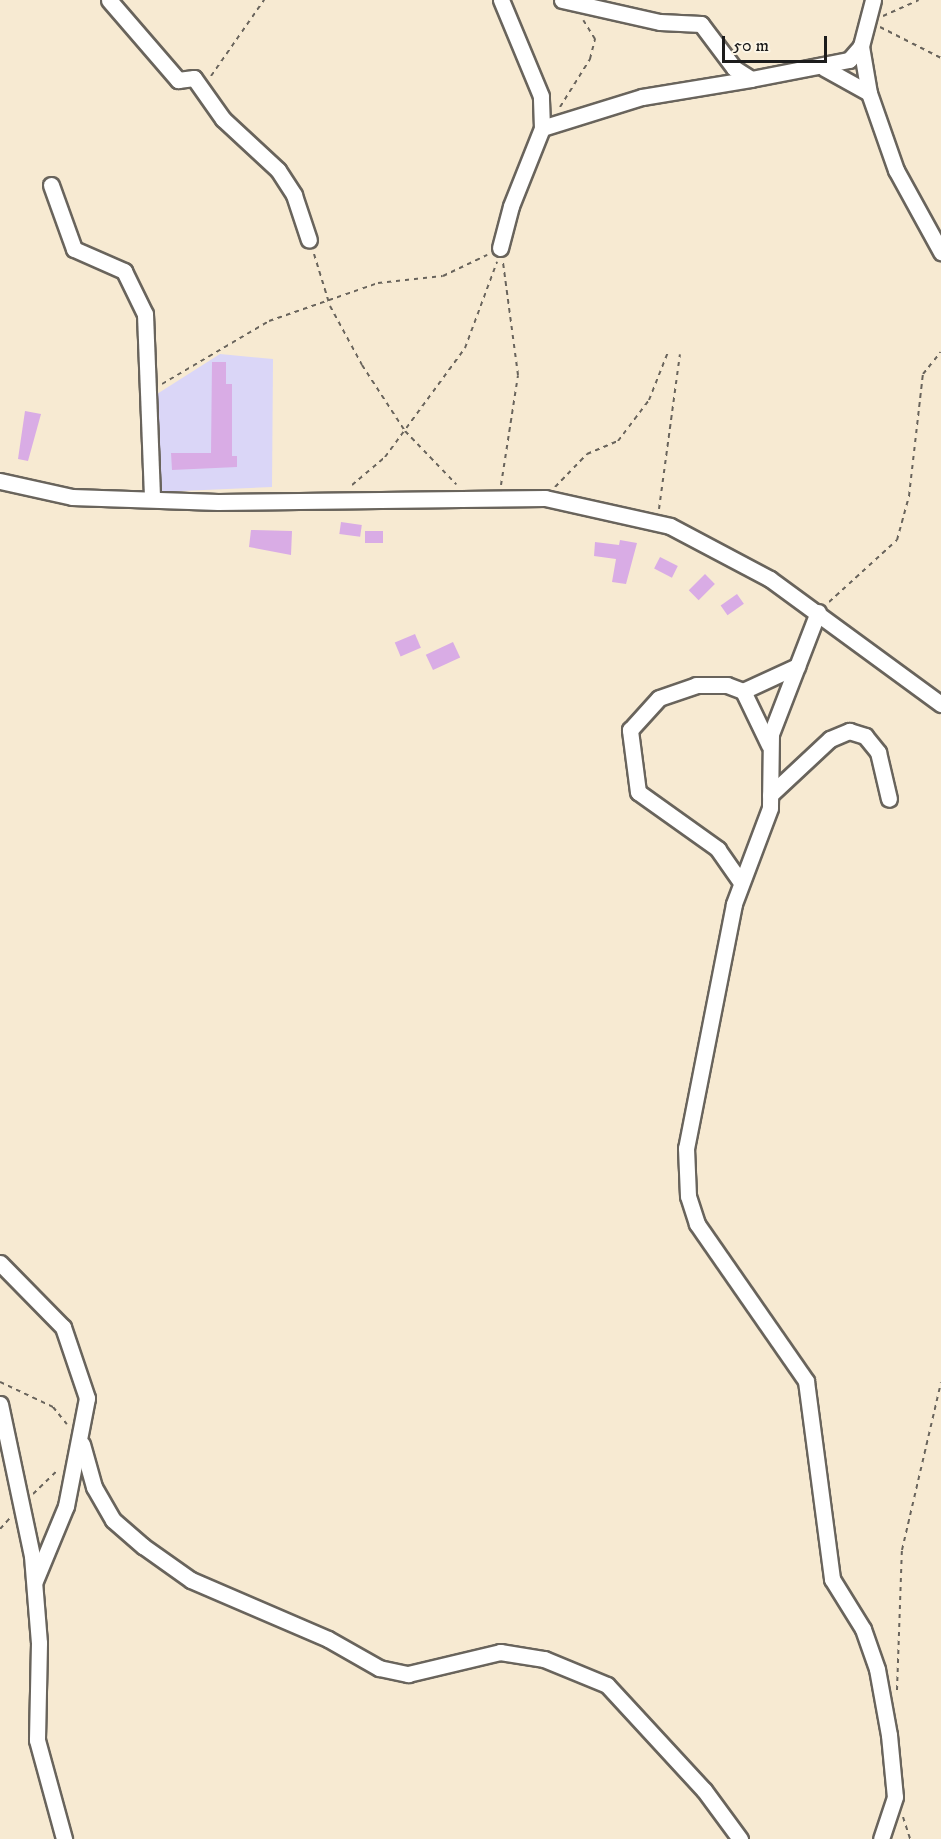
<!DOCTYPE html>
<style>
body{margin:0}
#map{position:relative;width:941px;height:1839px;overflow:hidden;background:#f7ead2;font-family:"IM FELL DW Pica",serif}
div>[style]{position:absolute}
.built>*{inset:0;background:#dad6f7}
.building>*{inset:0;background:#d9ace5;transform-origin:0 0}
.path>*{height:2px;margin-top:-1px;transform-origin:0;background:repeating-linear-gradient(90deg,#69645c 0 4.5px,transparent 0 9px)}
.roads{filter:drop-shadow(2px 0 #69645c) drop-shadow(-2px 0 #69645c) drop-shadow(0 2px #69645c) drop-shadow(0 -2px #69645c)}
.minor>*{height:15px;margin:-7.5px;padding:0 7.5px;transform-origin:7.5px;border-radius:7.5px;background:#fff}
span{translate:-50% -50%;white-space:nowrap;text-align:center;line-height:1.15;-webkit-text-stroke:4.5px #fcf5e5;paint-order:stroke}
.scale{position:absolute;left:722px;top:36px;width:105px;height:27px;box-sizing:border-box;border:3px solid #1c1c1c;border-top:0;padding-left:8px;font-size:18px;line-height:21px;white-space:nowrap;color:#1c1c1c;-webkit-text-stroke:4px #fcf5e5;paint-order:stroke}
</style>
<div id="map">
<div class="built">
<div style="clip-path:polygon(220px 354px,273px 359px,272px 487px,158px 492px,157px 394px)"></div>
</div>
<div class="building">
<div style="clip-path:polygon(212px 362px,226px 362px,226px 384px,232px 384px,232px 456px,237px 456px,237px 467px,172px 470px,171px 453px,211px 453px)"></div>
<div style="clip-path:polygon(25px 411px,41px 414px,28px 461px,18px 459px)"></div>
<div style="left:341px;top:522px;width:21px;height:12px;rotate:8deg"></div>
<div style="clip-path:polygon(251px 530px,292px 531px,291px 555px,249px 547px)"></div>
<div style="left:365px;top:531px;width:18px;height:12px"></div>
<div style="clip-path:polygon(620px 540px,637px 543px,626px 584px,612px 582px,616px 559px,594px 556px,595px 542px,619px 545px)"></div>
<div style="left:660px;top:557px;width:20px;height:13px;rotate:27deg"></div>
<div style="left:705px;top:574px;width:14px;height:23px;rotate:45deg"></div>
<div style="left:737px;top:594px;width:12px;height:20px;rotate:55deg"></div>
<div style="left:415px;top:634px;width:15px;height:22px;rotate:67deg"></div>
<div style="left:453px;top:642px;width:17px;height:30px;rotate:65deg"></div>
</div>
<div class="path">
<div style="left:883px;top:16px;width:39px;rotate:-24deg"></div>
<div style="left:880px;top:27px;width:68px;rotate:26.9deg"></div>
<div style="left:211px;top:76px;width:93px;rotate:-55.1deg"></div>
<div style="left:560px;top:107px;width:57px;rotate:-58deg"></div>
<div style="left:590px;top:59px;width:21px;rotate:-76deg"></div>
<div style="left:595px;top:39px;width:22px;rotate:-122deg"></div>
<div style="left:314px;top:254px;width:54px;rotate:72.9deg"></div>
<div style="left:330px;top:306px;width:67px;rotate:61.5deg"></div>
<div style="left:362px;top:365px;width:79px;rotate:56.9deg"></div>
<div style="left:405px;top:431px;width:74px;rotate:46.1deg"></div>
<div style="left:162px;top:384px;width:124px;rotate:-30.5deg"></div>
<div style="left:269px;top:321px;width:115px;rotate:-19.2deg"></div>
<div style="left:378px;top:283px;width:65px;rotate:-6.1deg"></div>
<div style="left:443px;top:276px;width:49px;rotate:-25.5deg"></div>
<div style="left:352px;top:485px;width:43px;rotate:-40.3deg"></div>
<div style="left:385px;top:457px;width:135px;rotate:-53.7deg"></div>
<div style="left:465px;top:348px;width:92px;rotate:-69.6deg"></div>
<div style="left:501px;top:485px;width:111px;rotate:-81.2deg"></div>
<div style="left:518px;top:375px;width:113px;rotate:-97.6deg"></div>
<div style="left:555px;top:487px;width:46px;rotate:-45.9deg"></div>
<div style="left:587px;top:454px;width:34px;rotate:-23deg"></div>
<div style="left:618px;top:441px;width:51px;rotate:-52.9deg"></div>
<div style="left:649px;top:400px;width:52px;rotate:-68.4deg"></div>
<div style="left:659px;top:509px;width:156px;rotate:-82.3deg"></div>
<div style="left:829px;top:602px;width:92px;rotate:-42.4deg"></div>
<div style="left:897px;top:540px;width:46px;rotate:-74.7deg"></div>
<div style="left:909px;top:496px;width:123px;rotate:-83.5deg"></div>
<div style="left:923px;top:374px;width:28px;rotate:-51deg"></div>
<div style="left:0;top:1382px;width:59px;rotate:25.3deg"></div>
<div style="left:53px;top:1407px;width:22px;rotate:51deg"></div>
<div style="left:33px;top:1494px;width:33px;rotate:-44deg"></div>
<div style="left:0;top:1529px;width:15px;rotate:-48deg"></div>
<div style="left:897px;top:1690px;width:140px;rotate:-88deg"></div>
<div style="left:902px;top:1550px;width:172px;rotate:-76.9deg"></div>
<div style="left:903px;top:1817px;width:23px;rotate:72deg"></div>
</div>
<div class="roads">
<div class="minor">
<div style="left:109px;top:0;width:106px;rotate:49.2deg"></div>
<div style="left:178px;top:80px;width:16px;rotate:-7deg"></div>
<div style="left:194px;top:78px;width:50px;rotate:54.7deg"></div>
<div style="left:223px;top:119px;width:75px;rotate:42.8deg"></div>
<div style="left:278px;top:170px;width:30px;rotate:57deg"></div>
<div style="left:294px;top:195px;width:47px;rotate:71.6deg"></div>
<div style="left:562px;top:0;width:100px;rotate:12.7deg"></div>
<div style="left:660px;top:22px;width:41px;rotate:2.8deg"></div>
<div style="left:701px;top:24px;width:55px;rotate:53.1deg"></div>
<div style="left:734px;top:68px;width:20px;rotate:33deg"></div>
<div style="left:751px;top:79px;width:100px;rotate:-11deg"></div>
<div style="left:849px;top:60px;width:18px;rotate:-49deg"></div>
<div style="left:861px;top:46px;width:48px;rotate:-75.4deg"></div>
<div style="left:824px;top:68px;width:51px;rotate:29.1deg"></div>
<div style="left:869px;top:93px;width:48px;rotate:-99.7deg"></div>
<div style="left:869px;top:93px;width:82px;rotate:70.7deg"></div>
<div style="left:896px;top:170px;width:94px;rotate:61.2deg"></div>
<div style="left:542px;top:128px;width:105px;rotate:-17.2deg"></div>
<div style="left:642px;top:97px;width:110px;rotate:-9.4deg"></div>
<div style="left:51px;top:185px;width:68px;rotate:70.2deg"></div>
<div style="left:74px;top:249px;width:55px;rotate:23.7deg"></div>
<div style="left:124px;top:271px;width:48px;rotate:64deg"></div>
<div style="left:145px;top:314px;width:185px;rotate:87.8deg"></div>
<div style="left:500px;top:248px;width:43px;rotate:-75.3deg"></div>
<div style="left:511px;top:206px;width:84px;rotate:-68.3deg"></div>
<div style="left:542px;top:128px;width:32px;rotate:-92deg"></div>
<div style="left:541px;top:96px;width:104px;rotate:-112.6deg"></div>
<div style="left:0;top:481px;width:74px;rotate:12.5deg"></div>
<div style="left:72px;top:497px;width:146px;rotate:2deg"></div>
<div style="left:218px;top:502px;width:327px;rotate:-0.7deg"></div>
<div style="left:545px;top:498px;width:128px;rotate:12.6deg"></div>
<div style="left:670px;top:526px;width:113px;rotate:27.9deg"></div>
<div style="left:770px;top:579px;width:212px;rotate:36.2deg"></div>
<div style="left:818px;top:612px;width:131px;rotate:111.1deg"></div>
<div style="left:771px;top:734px;width:74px;rotate:90.8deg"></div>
<div style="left:770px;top:808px;width:103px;rotate:110.6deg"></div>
<div style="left:734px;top:904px;width:249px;rotate:101.1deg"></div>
<div style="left:686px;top:1148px;width:48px;rotate:87.6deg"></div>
<div style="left:688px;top:1196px;width:29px;rotate:72deg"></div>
<div style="left:697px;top:1224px;width:191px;rotate:55.2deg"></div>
<div style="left:806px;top:1381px;width:200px;rotate:82.5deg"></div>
<div style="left:832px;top:1579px;width:59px;rotate:58.2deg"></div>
<div style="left:863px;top:1629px;width:42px;rotate:70.7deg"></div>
<div style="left:877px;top:1669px;width:67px;rotate:79.7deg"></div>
<div style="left:889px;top:1735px;width:62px;rotate:84.5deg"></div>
<div style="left:895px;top:1797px;width:44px;rotate:108.4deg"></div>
<div style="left:743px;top:691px;width:60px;rotate:64.3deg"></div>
<div style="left:770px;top:795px;width:82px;rotate:-43deg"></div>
<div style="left:830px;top:739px;width:21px;rotate:-23deg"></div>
<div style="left:849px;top:731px;width:17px;rotate:17deg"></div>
<div style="left:865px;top:736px;width:21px;rotate:51deg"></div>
<div style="left:878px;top:752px;width:48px;rotate:76.8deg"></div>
<div style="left:740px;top:881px;width:39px;rotate:-125deg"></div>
<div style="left:718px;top:849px;width:98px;rotate:-144.5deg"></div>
<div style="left:638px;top:792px;width:63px;rotate:-97.4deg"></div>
<div style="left:630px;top:730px;width:43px;rotate:-47.8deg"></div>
<div style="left:659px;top:698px;width:39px;rotate:-19deg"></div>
<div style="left:696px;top:685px;width:31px"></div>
<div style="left:727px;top:685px;width:17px;rotate:21deg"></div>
<div style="left:743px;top:691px;width:60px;rotate:-24.8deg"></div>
<div style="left:0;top:1263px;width:90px;rotate:45.5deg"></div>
<div style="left:63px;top:1327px;width:75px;rotate:71.3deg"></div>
<div style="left:87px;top:1398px;width:110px;rotate:101deg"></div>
<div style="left:66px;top:1506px;width:81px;rotate:112.5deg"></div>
<div style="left:0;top:1404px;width:155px;rotate:78.1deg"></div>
<div style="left:32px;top:1556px;width:87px;rotate:85.4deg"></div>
<div style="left:39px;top:1643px;width:97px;rotate:91.2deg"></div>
<div style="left:37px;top:1740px;width:103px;rotate:74.7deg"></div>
<div style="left:82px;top:1444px;width:45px;rotate:74.4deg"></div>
<div style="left:94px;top:1487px;width:38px;rotate:60deg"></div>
<div style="left:113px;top:1520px;width:40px;rotate:41deg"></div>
<div style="left:143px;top:1546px;width:59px;rotate:35.3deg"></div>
<div style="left:191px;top:1580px;width:149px;rotate:23.3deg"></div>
<div style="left:328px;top:1639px;width:59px;rotate:29.6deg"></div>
<div style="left:379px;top:1668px;width:30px;rotate:12deg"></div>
<div style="left:408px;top:1674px;width:95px;rotate:-13.4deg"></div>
<div style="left:500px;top:1652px;width:45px;rotate:9deg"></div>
<div style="left:544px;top:1659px;width:68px;rotate:22.4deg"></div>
<div style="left:607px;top:1685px;width:143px;rotate:47.3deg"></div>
<div style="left:704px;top:1790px;width:61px;rotate:53.7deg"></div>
</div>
</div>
<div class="scale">50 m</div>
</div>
